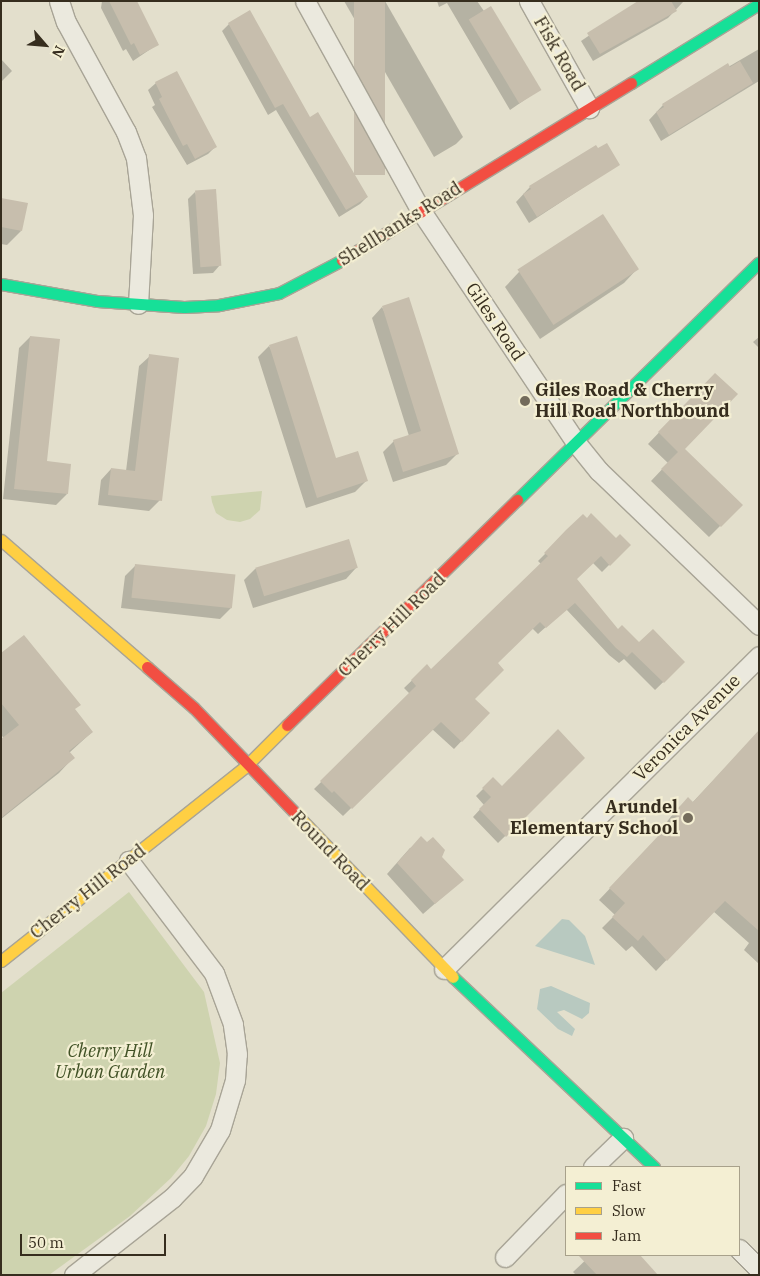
<!DOCTYPE html>
<style>
body{margin:0}
#map{position:relative;width:760px;height:1276px;overflow:hidden;background:#e3dfcc;font-family:"IBM Plex Serif",serif}
div>[style]{position:absolute}
.green>*{inset:0;background:#ced3af}
.water>*{inset:0;background:#b8c9c0}
.shadow>*{inset:0;background:#0003}
.building>*{inset:0;background:#c7bead;transform-origin:0 0}
.roads{filter:drop-shadow(1px 0 #a8a496) drop-shadow(-1px 0 #a8a496) drop-shadow(0 1px #a8a496) drop-shadow(0 -1px #a8a496)}
.street>*{height:19px;margin:-9.5px;padding:0 9.5px;transform-origin:9.5px;border-radius:9.5px;background:#ebe9de}
.fast>*{height:11px;margin:-5.5px;padding:0 5.5px;transform-origin:5.5px;border-radius:5.5px;background:#16e098}
.slow>*{height:11px;margin:-5.5px;padding:0 5.5px;transform-origin:5.5px;border-radius:5.5px;background:#ffcf43}
.jam>*{height:11px;margin:-5.5px;padding:0 5.5px;transform-origin:5.5px;border-radius:5.5px;background:#f24e42}
.dots>*{width:14px;height:14px;translate:-50% -50%;box-sizing:border-box;border:2px solid #f4efd3;border-radius:50%}
span{translate:-50% -50%;white-space:nowrap;text-align:center;line-height:1.15;-webkit-text-stroke:4.5px #f4efd3;paint-order:stroke}
.street-label{font-size:18px;color:#362d1e}
.poi-label{font-size:18px;color:#362d1e;font-weight:700}
.left{translate:0 -50%;text-align:left}
.right{translate:-100% -50%;text-align:right}
.park-label{font-size:18px;color:#415226;font-style:italic}
.frame{position:absolute;inset:0;border:2px solid #362d1e;pointer-events:none}
.legend{position:absolute;left:565px;top:1166px;width:175px;height:90px;box-sizing:border-box;background:#f4efd3;border:1px solid #a8a18b;margin:0;padding:6px 9px;list-style:none;font-size:15px;color:#362d1e}
.legend li{display:flex;align-items:center;gap:10px;height:25px}
.legend b{width:25px;border:1px solid #a8a18b}
.north{position:absolute;left:20px;top:20px;width:50px;height:50px;-webkit-text-stroke:4px #f4efd3;paint-order:stroke;rotate:117deg;font-size:14px;font-weight:700;line-height:20px;text-align:center;color:#362d1e}
.north::after{content:'';display:block;margin:auto;width:18px;height:22px;background:#362d1e;clip-path:polygon(50% 0,100% 100%,50% 72%,0 100%)}
.scale{position:absolute;left:20px;top:1234px;width:146px;height:22px;box-sizing:border-box;border:2px solid #362d1e;border-top:0;padding-left:6px;font-size:15px;line-height:18px;white-space:nowrap;color:#362d1e;-webkit-text-stroke:4px #f4efd3;paint-order:stroke}
</style>
<div id="map">
<div class="green">
<div style="clip-path:polygon(262px 491px,260px 510px,250px 519px,240px 522px,227px 520px,216px 513px,212px 502px,211px 496px)"></div>
<div style="clip-path:polygon(129px 892px,204px 992px,220px 1063px,216px 1094px,206px 1126px,189px 1156px,171px 1178px,130px 1216px,49px 1275px,1px 1275px,1px 993px)"></div>
</div>
<div class="water">
<div style="clip-path:polygon(562px 919px,569px 920px,585px 936px,595px 965px,535px 946px)"></div>
<div style="clip-path:polygon(551px 986px,590px 1003px,589px 1013px,582px 1019px,564px 1010px,557px 1012px,575px 1029px,572px 1036px,558px 1029px,537px 1009px,540px 989px)"></div>
</div>
<div class="shadow">
<div style="clip-path:polygon(102px 1px,135px 1px,158px 44px,133px 61px,126px 49px,123px 51px,101px 8px)"></div>
<div style="clip-path:polygon(344px 1px,385px 1px,463px 137px,456px 144px,434px 157px)"></div>
<div style="clip-path:polygon(437px 1px,477px 1px,539px 90px,510px 110px,447px 3px,439px 7px)"></div>
<div style="clip-path:polygon(640px 1px,683px 2px,668px 18px,593px 61px,581px 41px)"></div>
<div style="clip-path:polygon(229px 24px,309px 119px,367px 197px,360px 204px,339px 217px,276px 110px,268px 115px,222px 31px)"></div>
<div style="clip-path:polygon(759px 49px,759px 81px,661px 141px,649px 120px,663px 105px)"></div>
<div style="clip-path:polygon(1px 59px,12px 71px,1px 82px)"></div>
<div style="clip-path:polygon(156px 83px,215px 147px,208px 154px,187px 165px,152px 107px,155px 105px,148px 90px)"></div>
<div style="clip-path:polygon(619px 164px,529px 223px,516px 202px,530px 187px)"></div>
<div style="clip-path:polygon(195px 192px,220px 265px,213px 273px,193px 274px,188px 199px)"></div>
<div style="clip-path:polygon(1px 200px,21px 231px,7px 245px,1px 244px)"></div>
<div style="clip-path:polygon(638px 268px,624px 283px,540px 339px,505px 287px,519px 272px)"></div>
<div style="clip-path:polygon(382px 307px,457px 454px,446px 465px,393px 482px,383px 452px,394px 441px,409px 436px,372px 318px)"></div>
<div style="clip-path:polygon(30px 337px,45px 462px,67px 494px,56px 505px,3px 499px,19px 348px)"></div>
<div style="clip-path:polygon(759px 337px,759px 348px,753px 342px)"></div>
<div style="clip-path:polygon(269px 346px,335px 460px,366px 481px,355px 492px,306px 508px,258px 357px)"></div>
<div style="clip-path:polygon(150px 356px,160px 500px,149px 511px,98px 505px,101px 480px,111px 469px,126px 471px,139px 366px)"></div>
<div style="clip-path:polygon(715px 374px,683px 449px,741px 505px,709px 537px,651px 481px,668px 463px,648px 444px)"></div>
<div style="clip-path:polygon(583px 516px,616px 540px,629px 545px,602px 572px,592px 562px,576px 579px,618px 631px,639px 644px,684px 662px,655px 690px,624px 659px,619px 663px,609px 655px,566px 609px,538px 634px,532px 628px,496px 663px,473px 699px,488px 713px,454px 749px,432px 729px,343px 816px,314px 789px,410px 694px,404px 688px,427px 666px,431px 671px,541px 564px,538px 561px)"></div>
<div style="clip-path:polygon(348px 540px,356px 568px,346px 579px,253px 608px,244px 580px,255px 569px)"></div>
<div style="clip-path:polygon(136px 565px,234px 576px,231px 608px,220px 619px,121px 608px,125px 576px)"></div>
<div style="clip-path:polygon(1px 655px,74px 710px,92px 732px,69px 753px,73px 758px,59px 773px,1px 819px,1px 740px,4px 738px,1px 735px)"></div>
<div style="clip-path:polygon(759px 732px,759px 964px,744px 950px,749px 943px,713px 911px,656px 971px,632px 946px,626px 951px,602px 928px,615px 915px,599px 900px,667px 828px,665px 824px,677px 809px,688px 799px,692px 803px)"></div>
<div style="clip-path:polygon(584px 758px,498px 843px,473px 817px,484px 805px,476px 796px,493px 779px,502px 788px)"></div>
<div style="clip-path:polygon(427px 844px,462px 880px,423px 914px,387px 874px,410px 848px)"></div>
<div style="clip-path:polygon(591px 1255px,638px 1255px,657px 1275px,576px 1275px,573px 1272px)"></div>
</div>
<div class="building">
<div style="clip-path:polygon(109px 1px,137px 1px,159px 45px,140px 55px,134px 43px,131px 45px)"></div>
<div style="left:354px;top:1px;width:31px;height:174px"></div>
<div style="clip-path:polygon(638px 1px,671px 1px,677px 11px,600px 54px,587px 33px)"></div>
<div style="left:491px;top:6px;width:98px;height:26px;rotate:59deg"></div>
<div style="clip-path:polygon(250px 10px,310px 117px,318px 112px,368px 197px,346px 210px,283px 104px,275px 108px,228px 23px)"></div>
<div style="clip-path:polygon(740px 61px,753px 83px,669px 135px,656px 112px,664px 107px,662px 104px,728px 63px,730px 67px)"></div>
<div style="clip-path:polygon(177px 71px,217px 147px,195px 159px,187px 144px,183px 146px,159px 99px,162px 97px,155px 82px)"></div>
<div style="clip-path:polygon(607px 143px,620px 165px,537px 217px,523px 194px,531px 189px,529px 186px,596px 145px,598px 148px)"></div>
<div style="left:216px;top:189px;width:77px;height:21px;rotate:86deg"></div>
<div style="clip-path:polygon(1px 198px,28px 203px,22px 231px,1px 227px)"></div>
<div style="left:603px;top:214px;width:66px;height:102px;rotate:57deg"></div>
<div style="clip-path:polygon(409px 297px,459px 454px,403px 472px,393px 440px,421px 431px,382px 306px)"></div>
<div style="clip-path:polygon(30px 336px,60px 339px,47px 461px,71px 464px,68px 494px,14px 489px)"></div>
<div style="clip-path:polygon(297px 336px,336px 458px,358px 451px,368px 481px,317px 498px,269px 345px)"></div>
<div style="clip-path:polygon(149px 354px,179px 358px,162px 501px,108px 495px,111px 468px,135px 471px)"></div>
<div style="clip-path:polygon(715px 373px,738px 394px,685px 449px,743px 505px,721px 527px,661px 469px,678px 452px,658px 432px)"></div>
<div style="clip-path:polygon(591px 513px,616px 538px,620px 534px,631px 545px,610px 566px,601px 556px,577px 579px,618px 629px,622px 625px,639px 642px,653px 629px,685px 662px,664px 683px,632px 652px,627px 657px,616px 648px,575px 603px,546px 628px,540px 622px,498px 663px,504px 670px,475px 699px,490px 713px,462px 742px,441px 722px,352px 809px,334px 791px,332px 793px,320px 781px,416px 686px,411px 680px,427px 664px,431px 669px,548px 556px,544px 553px,566px 530px,583px 514px,587px 518px)"></div>
<div style="left:349px;top:539px;width:30px;height:98px;rotate:73deg"></div>
<div style="left:135px;top:564px;width:101px;height:34px;rotate:6deg"></div>
<div style="clip-path:polygon(24px 635px,81px 705px,75px 709px,93px 732px,69px 751px,75px 758px,1px 818px,1px 739px,19px 725px,1px 703px,1px 653px)"></div>
<div style="clip-path:polygon(558px 729px,585px 758px,506px 837px,479px 809px,491px 797px,482px 788px,493px 777px,502px 786px)"></div>
<div style="clip-path:polygon(759px 730px,759px 931px,725px 901px,667px 961px,643px 935px,638px 941px,612px 917px,625px 903px,609px 888px,677px 816px,675px 812px,688px 797px,693px 802px)"></div>
<div style="clip-path:polygon(421px 836px,427px 842px,433px 837px,445px 850px,442px 857px,464px 880px,435px 904px,397px 863px)"></div>
<div style="clip-path:polygon(578px 1255px,640px 1255px,658px 1275px,597px 1275px)"></div>
</div>
<div class="roads">
<div class="street">
<div style="left:59px;top:1px;width:22px;rotate:72deg"></div>
<div style="left:66px;top:22px;width:125px;rotate:61.4deg"></div>
<div style="left:126px;top:132px;width:28px;rotate:69deg"></div>
<div style="left:136px;top:158px;width:57px;rotate:83deg"></div>
<div style="left:143px;top:215px;width:89px;rotate:93.2deg"></div>
<div style="left:305px;top:1px;width:240px;rotate:61.1deg"></div>
<div style="left:421px;top:211px;width:280px;rotate:56.2deg"></div>
<div style="left:577px;top:444px;width:35px;rotate:51deg"></div>
<div style="left:599px;top:471px;width:222px;rotate:43.9deg"></div>
<div style="left:529px;top:1px;width:123px;rotate:60.7deg"></div>
<div style="left:444px;top:969px;width:444px;rotate:-44.8deg"></div>
<div style="left:593px;top:1167px;width:42px;rotate:-44deg"></div>
<div style="left:739px;top:1249px;width:28px;rotate:45deg"></div>
<div style="left:505px;top:1257px;width:88px;rotate:-45.9deg"></div>
<div style="left:74px;top:1275px;width:125px;rotate:-38.2deg"></div>
<div style="left:172px;top:1198px;width:30px;rotate:-46deg"></div>
<div style="left:193px;top:1176px;width:53px;rotate:-59.6deg"></div>
<div style="left:220px;top:1130px;width:52px;rotate:-73.3deg"></div>
<div style="left:235px;top:1080px;width:26px;rotate:-86deg"></div>
<div style="left:237px;top:1054px;width:30px;rotate:-98deg"></div>
<div style="left:233px;top:1024px;width:54px;rotate:-110.4deg"></div>
<div style="left:214px;top:973px;width:141px;rotate:-127.2deg"></div>
</div>
<div class="fast">
<div style="left:631px;top:83px;width:150px;rotate:-31.7deg"></div>
<div style="left:1px;top:284px;width:97px;rotate:10deg"></div>
<div style="left:97px;top:301px;width:87px;rotate:3.9deg"></div>
<div style="left:184px;top:307px;width:35px;rotate:-3deg"></div>
<div style="left:219px;top:305px;width:61px;rotate:-11.3deg"></div>
<div style="left:279px;top:293px;width:71px;rotate:-27.6deg"></div>
<div style="left:517px;top:500px;width:339px;rotate:-44.5deg"></div>
<div style="left:453px;top:977px;width:277px;rotate:43.4deg"></div>
</div>
<div class="slow">
<div style="left:1px;top:540px;width:194px;rotate:41deg"></div>
<div style="left:296px;top:814px;width:226px;rotate:46.1deg"></div>
<div style="left:1px;top:961px;width:313px;rotate:-38.5deg"></div>
<div style="left:246px;top:766px;width:58px;rotate:-45deg"></div>
</div>
<div class="jam">
<div style="left:342px;top:260px;width:339px;rotate:-31.5deg"></div>
<div style="left:147px;top:667px;width:62px;rotate:41.1deg"></div>
<div style="left:194px;top:708px;width:147px;rotate:46.1deg"></div>
<div style="left:287px;top:725px;width:322px;rotate:-44.4deg"></div>
</div>
</div>
<div class="dots">
<div style="left:525px;top:401px;background:#736b5b"></div>
<div style="left:688px;top:818px;background:#736b5b"></div>
</div>
<div class="street-label">
<span style="left:559px;top:54px;rotate:60deg">Fisk Road</span>
<span style="left:400px;top:224px;rotate:-32deg">Shellbanks Road</span>
<span style="left:495px;top:322px;rotate:56deg">Giles Road</span>
<span style="left:392px;top:625px;rotate:-44deg">Cherry Hill Road</span>
<span style="left:687px;top:728px;rotate:-45deg">Veronica Avenue</span>
<span style="left:330px;top:851px;rotate:46deg">Round Road</span>
<span style="left:88px;top:892px;rotate:-38deg">Cherry Hill Road</span>
</div>
<div class="poi-label">
<span class="left" style="left:535px;top:401px">Giles Road &amp; Cherry<br>Hill Road Northbound</span>
<span class="right" style="left:678px;top:818px">Arundel<br>Elementary School</span>
</div>
<div class="park-label">
<span style="left:110px;top:1062px">Cherry Hill<br>Urban Garden</span>
</div>
<div class="frame"></div>
<ul class="legend">
<li><b style="height:6px;background:#16e098"></b>Fast</li>
<li><b style="height:6px;background:#ffcf43"></b>Slow</li>
<li><b style="height:6px;background:#f24e42"></b>Jam</li>
</ul>
<div class="north">N</div>
<div class="scale">50 m</div>
</div>
